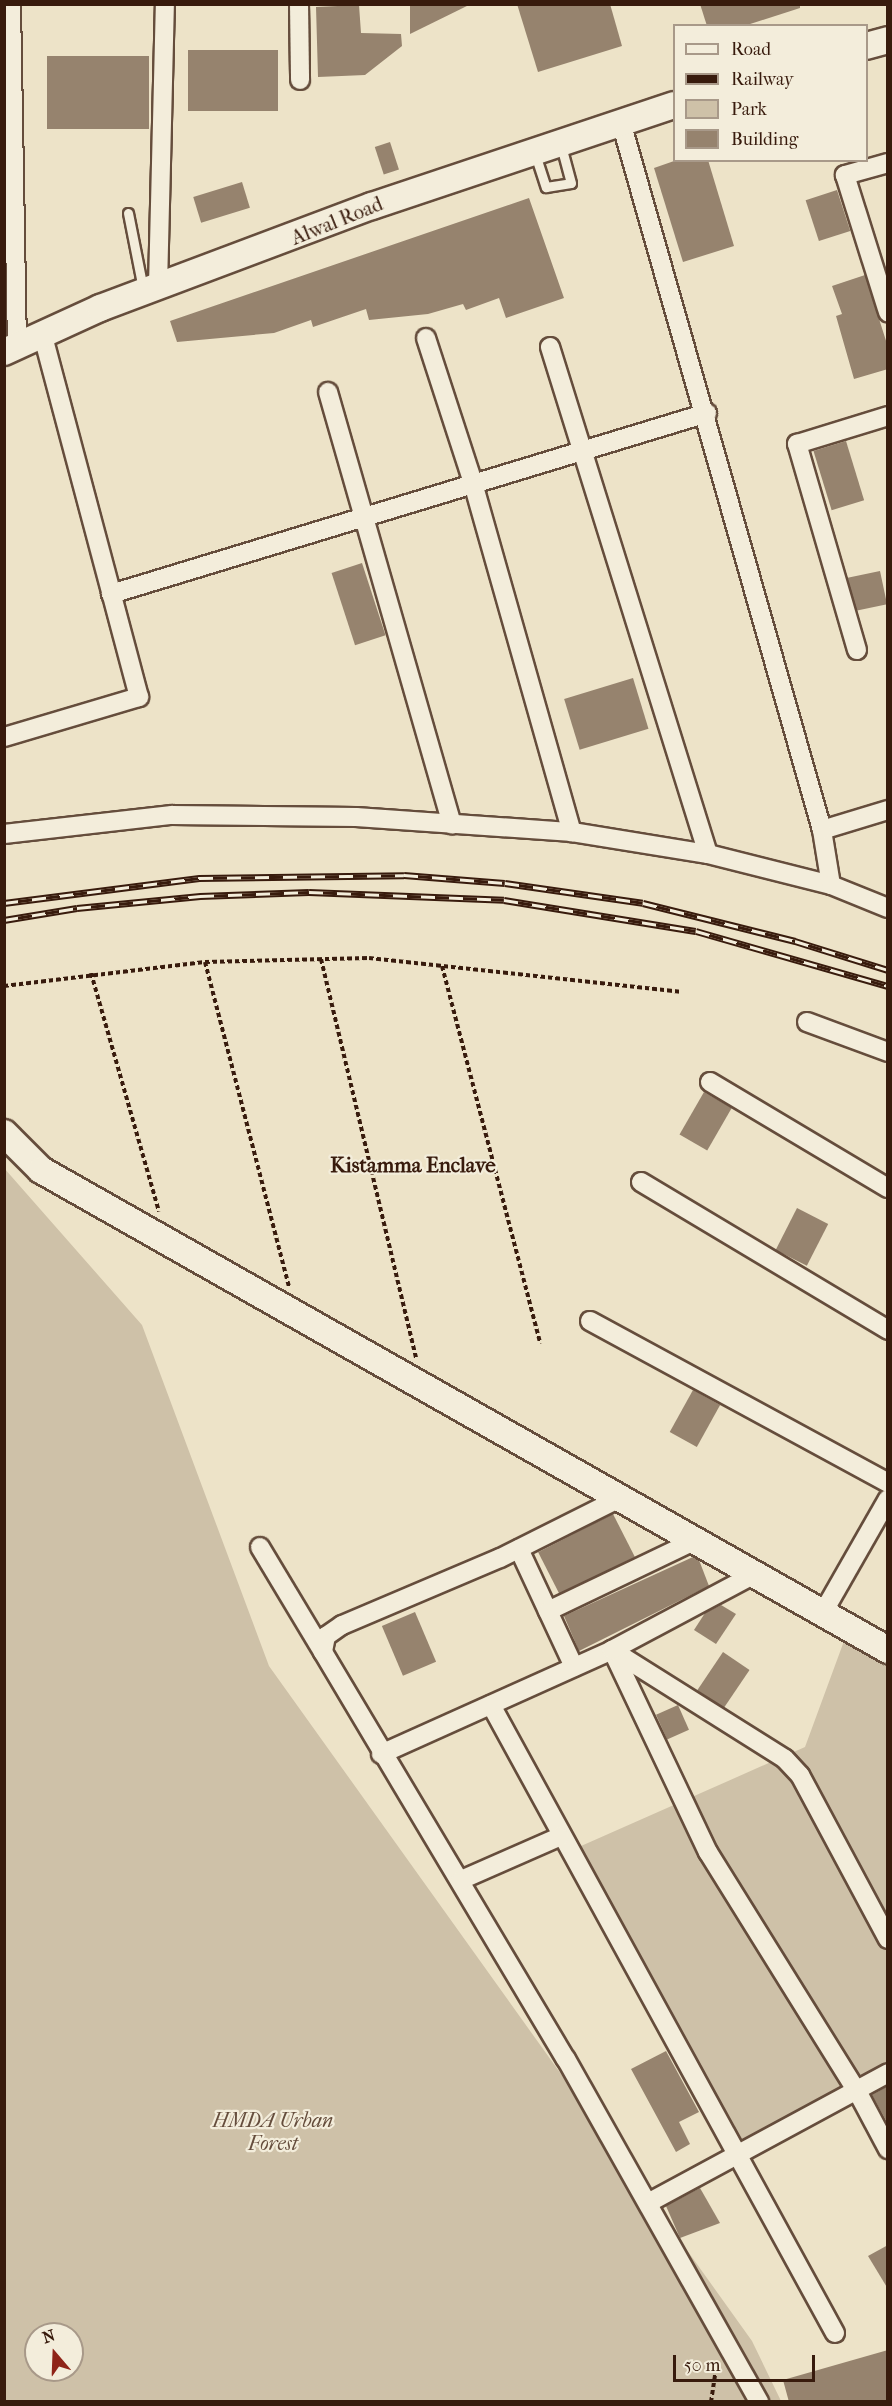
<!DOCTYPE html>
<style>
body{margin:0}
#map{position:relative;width:892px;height:2406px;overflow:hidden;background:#ede3c8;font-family:"IM FELL French Canon",serif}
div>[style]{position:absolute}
.green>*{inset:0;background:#cec1a8}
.building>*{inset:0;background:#96836e;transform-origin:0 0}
.path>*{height:4px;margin-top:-2px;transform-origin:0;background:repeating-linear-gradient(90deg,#381b0d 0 4.5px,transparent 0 7.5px)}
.roads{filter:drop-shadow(2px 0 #654d3c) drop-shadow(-2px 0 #654d3c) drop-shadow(0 2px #654d3c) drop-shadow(0 -2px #654d3c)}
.lane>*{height:9px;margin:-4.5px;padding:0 4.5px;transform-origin:4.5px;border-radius:4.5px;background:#f3eddb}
.street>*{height:18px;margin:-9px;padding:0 9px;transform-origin:9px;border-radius:9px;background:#f3eddb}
.secondary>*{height:26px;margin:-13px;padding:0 13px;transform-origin:13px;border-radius:13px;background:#f3eddb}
.rail>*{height:7px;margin-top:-3.5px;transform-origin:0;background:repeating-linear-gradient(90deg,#f3eddb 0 14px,#381b0d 0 28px);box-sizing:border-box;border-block:2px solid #381b0d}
span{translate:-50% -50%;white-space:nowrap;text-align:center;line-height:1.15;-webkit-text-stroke:4.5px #f3eddb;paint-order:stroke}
.street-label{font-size:20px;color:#381b0d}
.park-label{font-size:20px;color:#654d3c;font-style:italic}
.neighbourhood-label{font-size:21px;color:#381b0d;font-weight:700}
.frame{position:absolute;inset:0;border:6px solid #381b0d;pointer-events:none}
.legend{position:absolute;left:673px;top:24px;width:195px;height:138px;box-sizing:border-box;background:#f3eddb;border:2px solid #a89989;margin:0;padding:8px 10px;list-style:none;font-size:18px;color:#381b0d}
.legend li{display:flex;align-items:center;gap:12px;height:30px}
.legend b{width:30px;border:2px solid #a89989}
.north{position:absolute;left:24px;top:2322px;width:60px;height:60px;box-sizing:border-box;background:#f3eddb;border:2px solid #a89989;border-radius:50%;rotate:341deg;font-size:16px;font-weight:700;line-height:24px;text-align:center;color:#381b0d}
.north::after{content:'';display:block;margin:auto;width:21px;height:27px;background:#8f2418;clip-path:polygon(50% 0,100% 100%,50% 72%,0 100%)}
.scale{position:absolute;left:673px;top:2355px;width:142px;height:27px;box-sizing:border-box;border:3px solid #381b0d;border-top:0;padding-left:8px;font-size:18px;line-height:21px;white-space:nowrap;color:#381b0d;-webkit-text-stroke:4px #f3eddb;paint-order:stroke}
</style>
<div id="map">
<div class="green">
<div style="clip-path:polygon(evenodd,4px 1168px,142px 1325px,269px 1666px,752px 2341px,781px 2401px,5px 2401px,4px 1168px,36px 2334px,72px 2334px,72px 2370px,36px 2370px,36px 2334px)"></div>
<div style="clip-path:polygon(844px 1641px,887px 1666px,887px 2065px,738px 2147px,572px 1850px,805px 1747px)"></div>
</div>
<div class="building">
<div style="clip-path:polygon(410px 4px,471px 4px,410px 34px)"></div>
<div style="clip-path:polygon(517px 4px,610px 4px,622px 46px,538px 72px)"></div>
<div style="clip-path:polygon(700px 4px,800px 4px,800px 8px,744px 26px,707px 26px)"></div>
<div style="clip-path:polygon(359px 5px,361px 33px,401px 34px,402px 46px,365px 75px,318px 77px,316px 7px)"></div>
<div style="left:188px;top:50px;width:90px;height:61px"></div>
<div style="left:149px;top:56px;width:73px;height:102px;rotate:90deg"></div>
<div style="left:390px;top:142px;width:29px;height:16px;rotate:72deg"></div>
<div style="clip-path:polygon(677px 160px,708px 160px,734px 246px,683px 262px,654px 168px)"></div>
<div style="left:242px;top:182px;width:27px;height:51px;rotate:73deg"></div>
<div style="left:837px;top:190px;width:43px;height:33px;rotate:72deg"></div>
<div style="clip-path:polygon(529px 198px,564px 298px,506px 318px,499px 298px,466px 310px,463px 304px,428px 314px,369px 320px,366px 309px,313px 327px,311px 320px,274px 333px,177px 342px,170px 321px)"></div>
<div style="clip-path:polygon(865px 275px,888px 347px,888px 369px,854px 379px,836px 316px,842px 314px,832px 286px)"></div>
<div style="left:846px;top:441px;width:62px;height:34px;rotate:73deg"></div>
<div style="left:362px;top:563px;width:76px;height:32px;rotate:72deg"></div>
<div style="left:880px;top:571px;width:34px;height:33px;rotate:78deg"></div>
<div style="left:633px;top:678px;width:53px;height:72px;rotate:73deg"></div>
<div style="left:704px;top:1092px;width:32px;height:49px;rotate:30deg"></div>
<div style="left:797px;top:1208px;width:35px;height:47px;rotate:27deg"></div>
<div style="left:693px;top:1390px;width:31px;height:48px;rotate:29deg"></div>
<div style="left:613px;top:1514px;width:48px;height:84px;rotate:63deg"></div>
<div style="clip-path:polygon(693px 1557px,699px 1560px,709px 1586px,579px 1651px,564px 1616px)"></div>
<div style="clip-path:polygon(721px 1605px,736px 1614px,716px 1644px,694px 1630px,705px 1613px)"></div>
<div style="left:415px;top:1612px;width:54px;height:36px;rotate:67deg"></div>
<div style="left:723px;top:1652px;width:32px;height:46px;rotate:34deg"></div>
<div style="left:678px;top:1705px;width:27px;height:24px;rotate:66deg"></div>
<div style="clip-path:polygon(666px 2051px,699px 2112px,679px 2122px,690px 2144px,676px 2152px,631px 2069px)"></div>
<div style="clip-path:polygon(888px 2086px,888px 2124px,872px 2095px)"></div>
<div style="clip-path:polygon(700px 2188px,720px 2223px,680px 2238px,666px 2206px)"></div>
<div style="clip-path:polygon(888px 2245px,888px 2289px,868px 2256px)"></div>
<div style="clip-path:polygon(888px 2350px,888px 2402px,789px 2402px,783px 2380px)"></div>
</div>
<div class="path">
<div style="left:321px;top:959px;width:410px;rotate:76.6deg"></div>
<div style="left:205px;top:962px;width:336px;rotate:75.5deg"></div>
<div style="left:442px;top:966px;width:390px;rotate:75.4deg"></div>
<div style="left:91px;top:973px;width:248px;rotate:74.1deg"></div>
<div style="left:4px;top:986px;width:202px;rotate:-6.8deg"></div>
<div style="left:205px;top:962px;width:164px;rotate:-1.4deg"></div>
<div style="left:369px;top:958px;width:313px;rotate:6.2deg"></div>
<div style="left:711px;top:2402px;width:40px;rotate:-81.5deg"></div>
</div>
<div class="roads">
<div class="lane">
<div style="left:535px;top:154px;width:35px;rotate:72deg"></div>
<div style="left:546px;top:187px;width:25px;rotate:-9deg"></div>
<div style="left:571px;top:183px;width:39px;rotate:-105deg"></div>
<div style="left:128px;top:213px;width:77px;rotate:78.8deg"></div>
</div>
<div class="street">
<div style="left:11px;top:4px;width:341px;rotate:89deg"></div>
<div style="left:299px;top:4px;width:76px;rotate:89.2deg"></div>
<div style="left:888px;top:163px;width:45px;rotate:164.4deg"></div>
<div style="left:845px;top:175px;width:144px;rotate:72.6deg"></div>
<div style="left:158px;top:286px;width:282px;rotate:-88.6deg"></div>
<div style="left:426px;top:338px;width:152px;rotate:72deg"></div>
<div style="left:473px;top:483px;width:363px;rotate:74.2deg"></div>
<div style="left:550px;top:347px;width:531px;rotate:72.69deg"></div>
<div style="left:328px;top:392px;width:450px;rotate:74deg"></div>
<div style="left:111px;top:594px;width:623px;rotate:-16.89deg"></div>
<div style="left:857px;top:650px;width:215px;rotate:-106.2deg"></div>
<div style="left:797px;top:444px;width:95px;rotate:-17.1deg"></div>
<div style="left:4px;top:737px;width:141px;rotate:-16.5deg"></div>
<div style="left:139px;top:697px;width:377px;rotate:-104.9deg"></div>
<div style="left:822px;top:830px;width:69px;rotate:-16.9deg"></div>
<div style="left:4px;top:834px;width:169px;rotate:-6.5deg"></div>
<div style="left:172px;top:815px;width:184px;rotate:0.6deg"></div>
<div style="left:356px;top:817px;width:217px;rotate:4deg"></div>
<div style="left:572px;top:832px;width:138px;rotate:9.2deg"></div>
<div style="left:708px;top:854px;width:127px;rotate:14.1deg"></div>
<div style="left:831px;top:885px;width:56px;rotate:-99.3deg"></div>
<div style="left:822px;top:830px;width:736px;rotate:-105.85deg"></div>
<div style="left:831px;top:885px;width:61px;rotate:22deg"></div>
<div style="left:807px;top:1022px;width:86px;rotate:20.3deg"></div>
<div style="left:710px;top:1082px;width:207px;rotate:30.8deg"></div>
<div style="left:641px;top:1182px;width:288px;rotate:30.9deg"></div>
<div style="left:590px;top:1321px;width:339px;rotate:28.5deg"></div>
<div style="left:622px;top:1497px;width:136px;rotate:153.4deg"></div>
<div style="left:500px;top:1558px;width:172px;rotate:157deg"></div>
<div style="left:342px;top:1625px;width:19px;rotate:145deg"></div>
<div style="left:326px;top:1636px;width:16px;rotate:101deg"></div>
<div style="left:323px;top:1652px;width:474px;rotate:59.2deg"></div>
<div style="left:566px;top:2059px;width:394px;rotate:60.6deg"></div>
<div style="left:260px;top:1547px;width:122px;rotate:59deg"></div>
<div style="left:519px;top:1549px;width:130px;rotate:65deg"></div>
<div style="left:548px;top:1611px;width:164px;rotate:-25.6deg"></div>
<div style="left:824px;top:1611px;width:129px;rotate:-60.3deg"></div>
<div style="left:612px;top:1650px;width:224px;rotate:64.6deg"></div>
<div style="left:708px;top:1852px;width:282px;rotate:58.1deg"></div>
<div style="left:857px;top:2091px;width:66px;rotate:61.9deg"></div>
<div style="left:612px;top:1650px;width:204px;rotate:32.2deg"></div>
<div style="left:785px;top:1759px;width:22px;rotate:47deg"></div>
<div style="left:800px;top:1775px;width:186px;rotate:61.8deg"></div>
<div style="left:491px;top:1705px;width:716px;rotate:61.29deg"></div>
<div style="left:381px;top:1754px;width:253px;rotate:-24.2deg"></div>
<div style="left:612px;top:1650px;width:160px;rotate:-28deg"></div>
<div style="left:461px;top:1880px;width:107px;rotate:-23.7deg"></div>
<div style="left:648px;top:2203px;width:273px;rotate:-28.4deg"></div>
</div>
<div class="secondary">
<div style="left:866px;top:46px;width:23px;rotate:-15deg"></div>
<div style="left:4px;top:352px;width:106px;rotate:-24.6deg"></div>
<div style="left:100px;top:308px;width:290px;rotate:-20.6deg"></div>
<div style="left:372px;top:206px;width:318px;rotate:-18.5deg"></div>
<div style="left:4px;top:1133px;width:52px;rotate:45deg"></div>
<div style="left:41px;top:1170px;width:974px;rotate:29.54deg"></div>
</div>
</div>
<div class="rail">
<div style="left:4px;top:903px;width:197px;rotate:-7.3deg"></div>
<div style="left:199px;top:878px;width:205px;rotate:-0.8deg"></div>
<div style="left:404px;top:875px;width:101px;rotate:4.5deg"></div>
<div style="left:505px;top:883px;width:139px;rotate:8.2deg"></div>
<div style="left:643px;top:903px;width:157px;rotate:14deg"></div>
<div style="left:795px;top:941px;width:97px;rotate:17.3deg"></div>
<div style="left:4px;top:920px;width:74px;rotate:-9.3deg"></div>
<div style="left:77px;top:908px;width:124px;rotate:-5.6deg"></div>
<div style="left:200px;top:896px;width:109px;rotate:-2.1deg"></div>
<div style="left:309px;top:892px;width:195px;rotate:2.3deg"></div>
<div style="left:504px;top:900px;width:194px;rotate:9.2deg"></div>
<div style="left:696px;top:931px;width:200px;rotate:16deg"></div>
</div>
<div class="street-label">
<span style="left:337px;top:221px;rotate:-22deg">Alwal Road</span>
</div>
<div class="park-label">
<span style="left:273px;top:2132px">HMDA Urban<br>Forest</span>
</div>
<div class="neighbourhood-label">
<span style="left:413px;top:1165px">Kistamma Enclave</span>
</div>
<div class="frame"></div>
<ul class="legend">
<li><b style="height:8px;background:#f3eddb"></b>Road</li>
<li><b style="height:8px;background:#381b0d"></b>Railway</li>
<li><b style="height:16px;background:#cec1a8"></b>Park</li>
<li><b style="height:16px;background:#96836e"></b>Building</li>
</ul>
<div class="north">N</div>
<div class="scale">50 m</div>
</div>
